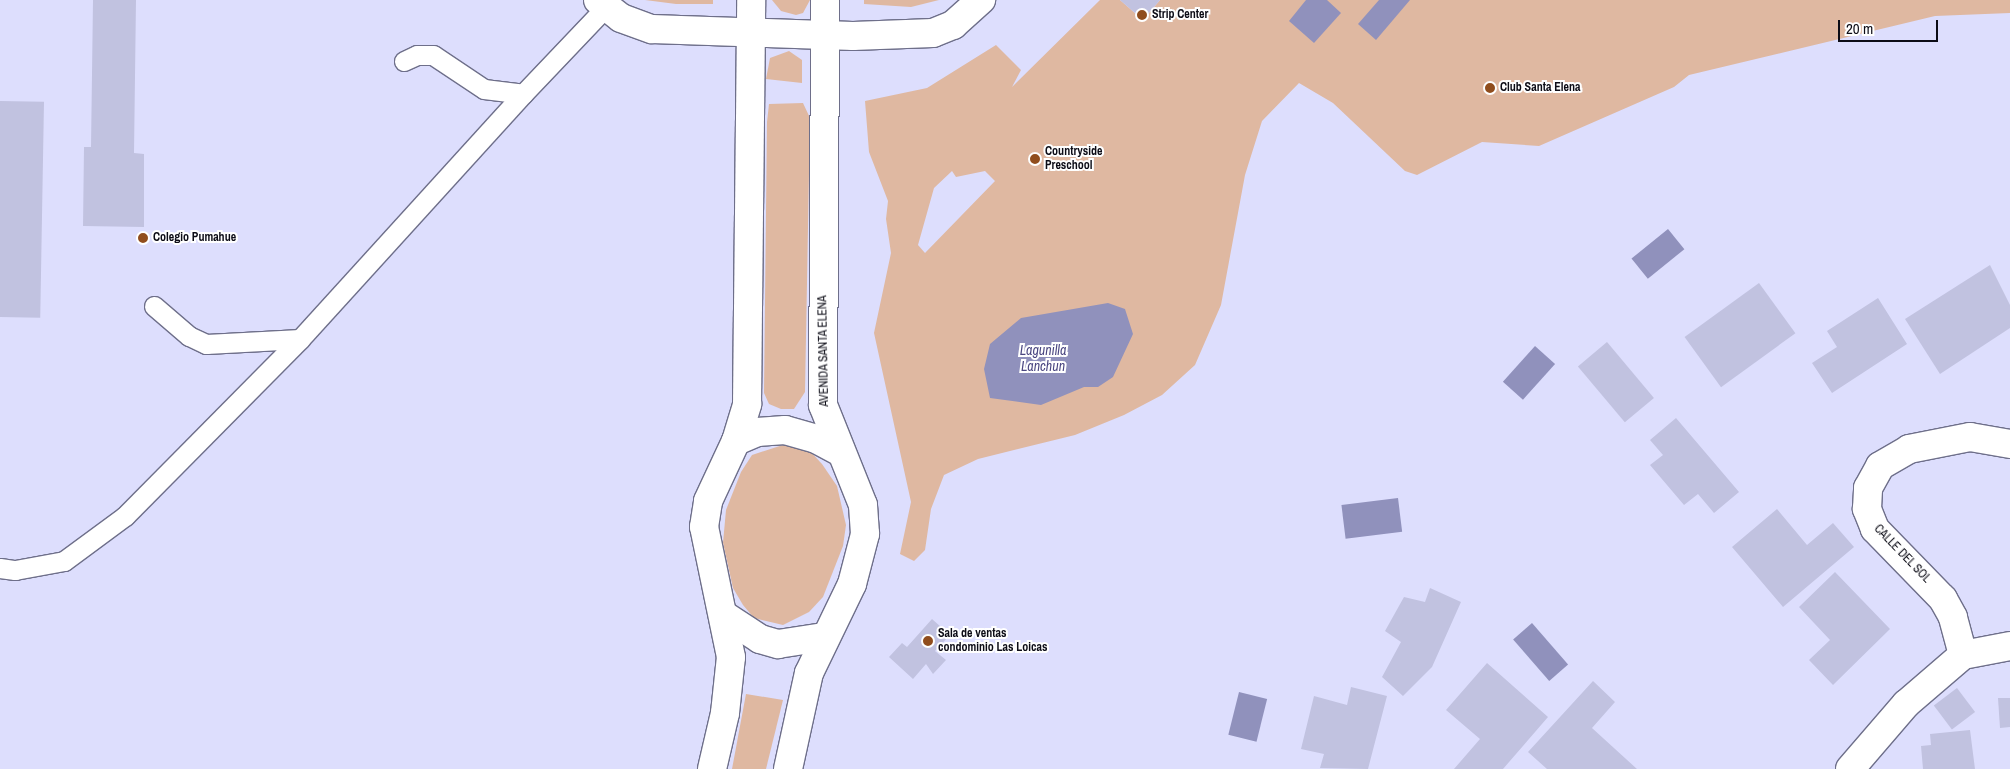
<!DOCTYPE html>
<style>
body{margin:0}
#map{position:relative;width:2010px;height:769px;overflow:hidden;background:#dddefd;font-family:"Archivo Narrow",sans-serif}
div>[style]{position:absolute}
.green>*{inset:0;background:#dfb8a1}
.water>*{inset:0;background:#9091bc;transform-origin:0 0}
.building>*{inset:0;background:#c1c2e0;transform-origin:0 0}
.roads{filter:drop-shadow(1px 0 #6e6f8a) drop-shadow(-1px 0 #6e6f8a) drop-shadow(0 1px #6e6f8a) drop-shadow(0 -1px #6e6f8a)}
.service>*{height:19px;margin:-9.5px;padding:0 9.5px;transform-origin:9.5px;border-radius:9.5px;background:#fff}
.minor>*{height:28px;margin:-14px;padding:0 14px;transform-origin:14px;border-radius:14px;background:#fff}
.tertiary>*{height:28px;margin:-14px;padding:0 14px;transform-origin:14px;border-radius:14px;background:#fff}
.dots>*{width:14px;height:14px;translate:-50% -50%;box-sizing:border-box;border:2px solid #fff;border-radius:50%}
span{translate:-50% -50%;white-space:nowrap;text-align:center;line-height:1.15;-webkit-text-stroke:4px #fff;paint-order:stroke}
.poi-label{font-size:12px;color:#0c0c16;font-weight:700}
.left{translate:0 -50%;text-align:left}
.street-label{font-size:12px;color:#0c0c16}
.water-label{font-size:14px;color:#4a4680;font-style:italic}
.scale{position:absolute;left:1838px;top:20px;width:100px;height:22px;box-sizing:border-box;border:2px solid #0c0c16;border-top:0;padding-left:6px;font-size:15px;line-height:18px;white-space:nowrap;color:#0c0c16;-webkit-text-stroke:4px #fff;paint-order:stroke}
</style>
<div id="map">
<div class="green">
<div style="clip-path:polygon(645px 0,713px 0,713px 4px,676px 4px)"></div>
<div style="clip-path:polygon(772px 0,810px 0,803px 13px,796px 15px,781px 11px)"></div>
<div style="clip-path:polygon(864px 0,939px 0,911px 7px,864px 4px)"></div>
<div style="clip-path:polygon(evenodd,1100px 0,1120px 0,1143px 20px,1160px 0,2010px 0,2010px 13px,1935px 16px,1689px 75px,1674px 87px,1539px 146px,1482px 142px,1417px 175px,1405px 171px,1333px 103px,1299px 83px,1262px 121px,1245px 175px,1221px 305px,1195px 365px,1162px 395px,1124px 415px,1075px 435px,978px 459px,944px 475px,931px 509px,925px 550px,914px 561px,900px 554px,911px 502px,874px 333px,891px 253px,886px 219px,888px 201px,869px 152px,865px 101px,927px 88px,996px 45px,1021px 70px,1012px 87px,1100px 0,952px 171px,956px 177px,985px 171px,995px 181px,925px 253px,918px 245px,934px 188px,952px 171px)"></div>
<div style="clip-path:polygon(789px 51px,802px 60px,802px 83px,766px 79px,770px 58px)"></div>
<div style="clip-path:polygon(803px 103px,810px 118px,805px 392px,794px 409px,781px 409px,769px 404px,764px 393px,767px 122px,769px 104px)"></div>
<div style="clip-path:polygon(786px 444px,809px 450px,822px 464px,837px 486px,846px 525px,843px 546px,823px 597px,809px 612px,783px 625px,754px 618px,743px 605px,733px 588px,723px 543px,726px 510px,741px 472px,752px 455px)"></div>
<div style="clip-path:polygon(746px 694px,783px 700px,766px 769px,732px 769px)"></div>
</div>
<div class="water">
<div style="clip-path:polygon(1306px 0,1327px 0,1341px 13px,1314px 43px,1289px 21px)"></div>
<div style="clip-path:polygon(1379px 0,1410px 0,1376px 40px,1358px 24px)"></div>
<div style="left:1668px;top:229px;width:26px;height:47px;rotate:51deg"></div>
<div style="clip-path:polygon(1108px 303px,1125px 309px,1133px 334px,1113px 377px,1098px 387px,1084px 387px,1041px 405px,990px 398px,984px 369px,990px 344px,1021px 318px)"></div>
<div style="left:1535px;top:346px;width:27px;height:48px;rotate:42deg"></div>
<div style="left:1398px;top:498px;width:34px;height:57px;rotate:83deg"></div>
<div style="left:1532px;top:623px;width:55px;height:25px;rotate:49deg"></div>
<div style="left:1239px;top:692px;width:29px;height:44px;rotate:14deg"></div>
</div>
<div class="building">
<div style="clip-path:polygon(93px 0,136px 0,134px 153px,144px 154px,144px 227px,83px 226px,84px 147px,91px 147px)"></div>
<div style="clip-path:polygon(1120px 0,1160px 0,1143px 20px)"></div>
<div style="left:0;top:101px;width:44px;height:216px;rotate:1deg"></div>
<div style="clip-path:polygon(1990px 265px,2010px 305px,2010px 328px,1940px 374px,1905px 319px)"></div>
<div style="left:1759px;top:283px;width:62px;height:92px;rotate:54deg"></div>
<div style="clip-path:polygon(1878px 298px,1907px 344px,1832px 393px,1812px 363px,1837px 347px,1827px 331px)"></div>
<div style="left:1607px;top:342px;width:73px;height:38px;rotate:50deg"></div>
<div style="clip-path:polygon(1676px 418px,1739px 492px,1714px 513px,1698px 494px,1684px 505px,1650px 465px,1663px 455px,1650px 440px)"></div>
<div style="clip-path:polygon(1777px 509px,1807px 545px,1833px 523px,1854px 547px,1783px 607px,1732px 547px)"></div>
<div style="clip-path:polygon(1835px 572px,1890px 629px,1833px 685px,1809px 660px,1830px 640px,1799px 607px)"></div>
<div style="clip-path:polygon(1430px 588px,1461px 602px,1432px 667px,1403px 696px,1382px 677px,1401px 642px,1385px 631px,1404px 597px,1425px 602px)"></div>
<div style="clip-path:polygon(932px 619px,950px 635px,935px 651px,946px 660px,933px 674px,926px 664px,913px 679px,889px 657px,902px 643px,907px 647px)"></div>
<div style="clip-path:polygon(1487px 663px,1548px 717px,1503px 769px,1454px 769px,1480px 739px,1446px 710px)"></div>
<div style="clip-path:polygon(1593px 681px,1615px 702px,1592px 728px,1637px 769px,1547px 769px,1528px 752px)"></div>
<div style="clip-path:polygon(1351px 687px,1387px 696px,1368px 769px,1320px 768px,1324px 754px,1301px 749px,1314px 696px,1347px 705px)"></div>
<div style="left:1957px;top:688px;width:30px;height:29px;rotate:53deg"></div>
<div style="clip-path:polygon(1998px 698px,2010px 698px,2010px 727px,2000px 728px)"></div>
<div style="clip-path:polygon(1970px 730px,1975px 769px,1923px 769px,1921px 746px,1931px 745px,1930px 734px)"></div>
</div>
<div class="roads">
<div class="service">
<div style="left:404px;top:61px;width:14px;rotate:-25deg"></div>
<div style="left:417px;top:55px;width:16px"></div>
<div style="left:433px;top:55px;width:61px;rotate:33.7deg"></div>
<div style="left:484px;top:89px;width:39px;rotate:7deg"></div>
<div style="left:523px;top:94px;width:119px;rotate:-46.4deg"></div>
<div style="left:154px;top:306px;width:46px;rotate:40.6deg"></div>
<div style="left:189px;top:336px;width:19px;rotate:25deg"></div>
<div style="left:206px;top:344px;width:94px;rotate:-3deg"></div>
<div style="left:300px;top:339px;width:331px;rotate:-47.7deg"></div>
<div style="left:0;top:568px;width:15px;rotate:8deg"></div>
<div style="left:15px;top:570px;width:50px;rotate:-10.4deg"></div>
<div style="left:64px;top:561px;width:76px;rotate:-36.4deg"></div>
<div style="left:125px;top:516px;width:249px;rotate:-45.3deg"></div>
</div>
<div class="minor">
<div style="left:598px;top:0;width:29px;rotate:38deg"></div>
<div style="left:621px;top:18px;width:33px;rotate:20deg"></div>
<div style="left:652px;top:29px;width:201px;rotate:2deg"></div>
<div style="left:853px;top:36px;width:80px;rotate:-2.1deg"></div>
<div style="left:933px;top:33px;width:22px;rotate:-22deg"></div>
<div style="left:953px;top:25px;width:38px;rotate:-42deg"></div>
<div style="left:1963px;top:655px;width:39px;rotate:-105deg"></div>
<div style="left:1953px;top:617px;width:21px;rotate:-119deg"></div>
<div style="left:1943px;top:599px;width:98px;rotate:-134.2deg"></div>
<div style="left:1875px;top:529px;width:22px;rotate:-112deg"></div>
<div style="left:1867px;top:509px;width:21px;rotate:-87deg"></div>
<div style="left:1868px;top:488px;width:25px;rotate:-61deg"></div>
<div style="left:1880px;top:466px;width:34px;rotate:-30deg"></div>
<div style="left:1909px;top:449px;width:62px;rotate:-11.1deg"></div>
<div style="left:1970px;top:437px;width:41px;rotate:9.9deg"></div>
<div style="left:1850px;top:769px;width:86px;rotate:-49.3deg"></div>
<div style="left:1906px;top:704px;width:75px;rotate:-40.7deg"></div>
<div style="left:1963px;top:655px;width:48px;rotate:-10.8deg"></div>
</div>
<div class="tertiary">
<div style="left:736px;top:441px;width:23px;rotate:-23deg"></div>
<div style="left:757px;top:432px;width:28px;rotate:-4deg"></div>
<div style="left:785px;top:430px;width:32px;rotate:16deg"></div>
<div style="left:816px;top:439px;width:27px;rotate:28deg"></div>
<div style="left:725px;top:616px;width:42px;rotate:33.3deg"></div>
<div style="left:760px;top:639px;width:19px;rotate:16deg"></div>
<div style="left:778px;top:644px;width:46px;rotate:-8.8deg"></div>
<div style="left:712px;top:769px;width:57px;rotate:-76.9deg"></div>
<div style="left:725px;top:713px;width:56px;rotate:-83.9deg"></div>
<div style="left:731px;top:657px;width:133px;rotate:-101.7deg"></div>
<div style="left:704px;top:527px;width:26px;rotate:-81deg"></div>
<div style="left:708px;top:501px;width:66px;rotate:-65deg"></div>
<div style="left:736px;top:441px;width:39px;rotate:-73deg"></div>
<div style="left:747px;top:404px;width:404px;rotate:-89.4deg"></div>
<div style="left:788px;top:769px;width:98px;rotate:-77.7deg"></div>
<div style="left:809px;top:673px;width:99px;rotate:-64.2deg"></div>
<div style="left:852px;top:584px;width:52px;rotate:-75.4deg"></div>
<div style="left:865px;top:534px;width:29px;rotate:-94deg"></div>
<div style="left:863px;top:505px;width:108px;rotate:-111.8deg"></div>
<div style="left:823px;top:405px;width:405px;rotate:-89.7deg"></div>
</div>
</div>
<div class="dots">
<div style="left:1142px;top:15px;background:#904d1d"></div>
<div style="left:1490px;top:88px;background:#904d1d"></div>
<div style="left:1035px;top:159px;background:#904d1d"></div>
<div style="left:143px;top:238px;background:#904d1d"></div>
<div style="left:928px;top:641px;background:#904d1d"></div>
</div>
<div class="poi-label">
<span class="left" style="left:1152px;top:15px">Strip Center</span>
<span class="left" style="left:1500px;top:88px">Club Santa Elena</span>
<span class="left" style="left:1045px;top:159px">Countryside<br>Preschool</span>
<span class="left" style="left:153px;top:238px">Colegio Pumahue</span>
<span class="left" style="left:938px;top:641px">Sala de ventas<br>condominio Las Loicas</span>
</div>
<div class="street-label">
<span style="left:824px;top:351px;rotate:-91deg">AVENIDA SANTA ELENA</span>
<span style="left:1902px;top:554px;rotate:46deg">CALLE DEL SOL</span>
</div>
<div class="water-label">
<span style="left:1043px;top:358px">Lagunilla<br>Lanchun</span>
</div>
<div class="scale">20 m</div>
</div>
